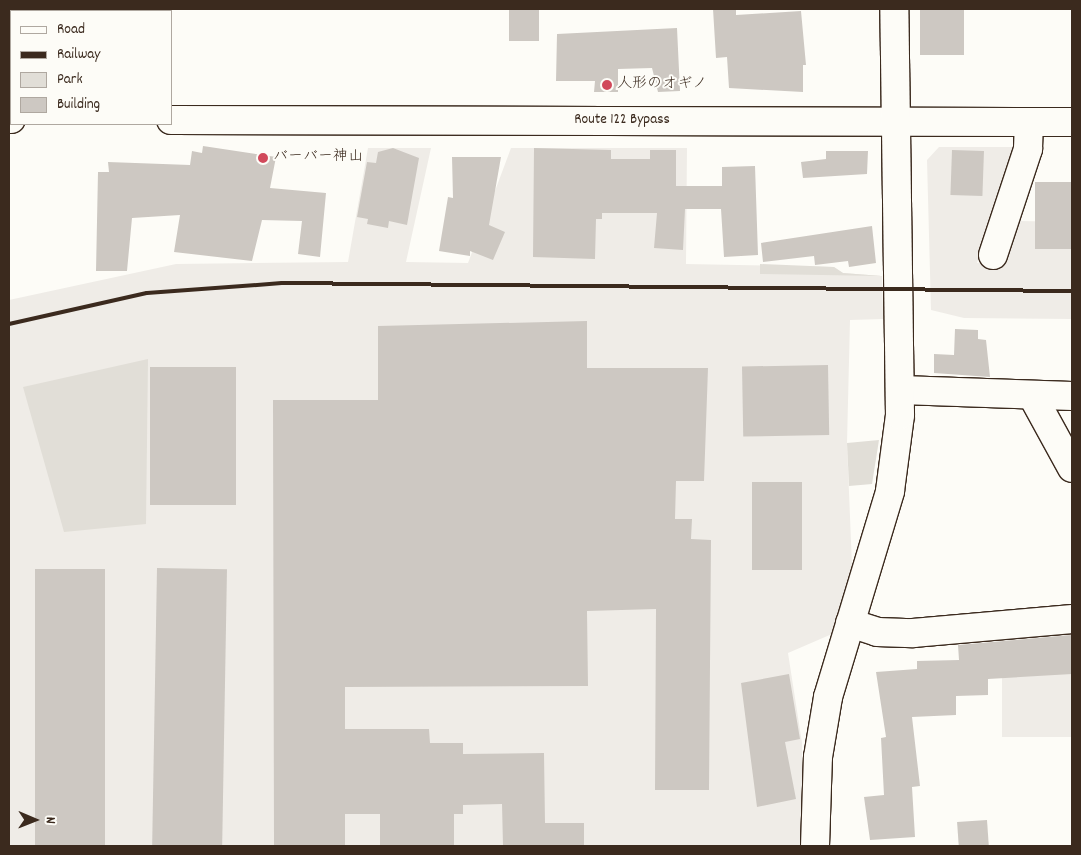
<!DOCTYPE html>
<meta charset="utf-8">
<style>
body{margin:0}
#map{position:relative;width:1081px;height:855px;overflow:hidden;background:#fdfcf7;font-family:Dekko,"Klee One",sans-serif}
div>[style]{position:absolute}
.built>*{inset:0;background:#efece7;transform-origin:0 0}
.green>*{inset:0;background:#e1ded7}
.building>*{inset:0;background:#cdc8c2;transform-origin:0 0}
.roads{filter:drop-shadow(1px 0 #3b2a1e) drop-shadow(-1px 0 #3b2a1e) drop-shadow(0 1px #3b2a1e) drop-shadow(0 -1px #3b2a1e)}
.street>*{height:28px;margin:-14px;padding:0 14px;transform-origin:14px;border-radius:14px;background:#fdfcf7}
.secondary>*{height:28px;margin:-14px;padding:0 14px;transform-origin:14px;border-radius:14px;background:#fdfcf7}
.rail>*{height:4px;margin:-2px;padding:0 2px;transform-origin:2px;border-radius:2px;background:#3b2a1e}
.dots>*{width:14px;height:14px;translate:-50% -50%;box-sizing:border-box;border:2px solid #fdfcf7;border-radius:50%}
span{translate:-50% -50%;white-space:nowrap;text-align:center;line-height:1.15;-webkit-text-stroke:4px #fdfcf7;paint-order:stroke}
.poi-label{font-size:15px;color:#3b2a1e}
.left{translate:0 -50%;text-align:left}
.street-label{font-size:15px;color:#3b2a1e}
.frame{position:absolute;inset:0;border:10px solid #3b2a1e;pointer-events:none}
.legend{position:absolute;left:10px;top:10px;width:162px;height:115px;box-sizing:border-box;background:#fdfcf7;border:1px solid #afa8a0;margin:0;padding:6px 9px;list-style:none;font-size:15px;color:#3b2a1e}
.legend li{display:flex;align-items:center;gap:10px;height:25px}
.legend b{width:25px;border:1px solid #afa8a0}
.north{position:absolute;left:10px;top:795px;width:50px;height:50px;-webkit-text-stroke:4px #fdfcf7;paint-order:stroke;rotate:91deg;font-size:14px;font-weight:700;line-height:20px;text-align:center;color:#3b2a1e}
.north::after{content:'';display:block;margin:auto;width:18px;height:22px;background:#3b2a1e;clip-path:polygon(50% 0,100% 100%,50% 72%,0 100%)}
</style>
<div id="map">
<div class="built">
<div style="clip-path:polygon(939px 147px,1013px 147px,977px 263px,1007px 261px,1020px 221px,1072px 222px,1072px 319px,964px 318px,931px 310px,927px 160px)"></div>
<div style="clip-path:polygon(368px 148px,431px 148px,406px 262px,468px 263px,511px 148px,687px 148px,686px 264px,834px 267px,843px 273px,882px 276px,883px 319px,850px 320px,847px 443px,852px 566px,832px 634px,788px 653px,802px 743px,802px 846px,9px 846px,9px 300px,176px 264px,348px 262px)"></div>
<div style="left:1072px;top:631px;width:106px;height:70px;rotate:90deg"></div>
</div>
<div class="green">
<div style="clip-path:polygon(760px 264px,834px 267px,843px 273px,882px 276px,760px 274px)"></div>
<div style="clip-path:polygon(148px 359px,146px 524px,64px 532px,23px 387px)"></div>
<div style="clip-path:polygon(879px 440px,872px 484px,849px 486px,847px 443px)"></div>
</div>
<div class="building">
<div style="left:509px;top:9px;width:30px;height:32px"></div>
<div style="clip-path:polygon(713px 9px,736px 9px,736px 15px,801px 11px,806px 65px,803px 65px,803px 92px,729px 88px,727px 57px,716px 58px)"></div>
<div style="left:920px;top:9px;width:44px;height:46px"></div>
<div style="clip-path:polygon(677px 28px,680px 91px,658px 92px,652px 68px,618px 69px,618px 92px,594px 92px,595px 81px,556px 81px,557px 34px)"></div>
<div style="clip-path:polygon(203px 146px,276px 157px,270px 188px,326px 193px,320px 257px,298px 254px,302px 221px,262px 220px,252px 261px,174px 252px,180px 215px,132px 218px,127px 271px,96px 271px,98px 172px,109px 172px,108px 162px,190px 165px,192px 151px,202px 153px)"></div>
<div style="clip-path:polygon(393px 148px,419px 158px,407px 225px,389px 221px,388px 228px,367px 224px,368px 219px,357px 217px,367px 162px,376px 163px,378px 152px)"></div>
<div style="clip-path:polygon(534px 148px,611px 150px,611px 159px,650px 159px,650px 150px,676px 150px,676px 186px,722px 186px,722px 167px,755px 166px,758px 255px,724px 257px,721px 209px,685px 209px,683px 250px,654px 248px,657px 213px,602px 213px,602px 219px,596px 219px,595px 259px,533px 257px)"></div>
<div style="left:952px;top:150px;width:32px;height:45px;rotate:2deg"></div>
<div style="clip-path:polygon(826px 151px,868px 151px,867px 174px,803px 178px,801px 162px,826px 159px)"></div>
<div style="clip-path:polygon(452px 157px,501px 157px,489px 225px,505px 232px,493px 260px,470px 251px,470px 256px,439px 251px,448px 197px,453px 198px)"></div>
<div style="left:1035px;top:182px;width:37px;height:67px"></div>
<div style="clip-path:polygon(872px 226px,876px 263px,849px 267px,848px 261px,815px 265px,814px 256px,763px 262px,761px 243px)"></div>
<div style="clip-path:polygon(587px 321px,587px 368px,708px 368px,704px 481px,676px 481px,675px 519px,692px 519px,691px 539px,711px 540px,709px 790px,655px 790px,656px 609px,587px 611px,588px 686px,345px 687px,345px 729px,429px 729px,430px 743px,463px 743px,463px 754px,544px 753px,545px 823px,584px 823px,584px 846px,503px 846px,502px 804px,463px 805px,463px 814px,454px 814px,454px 846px,380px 846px,380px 814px,345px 814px,345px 846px,274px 846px,273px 400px,378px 400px,378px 326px)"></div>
<div style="clip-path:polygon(955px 329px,978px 330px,978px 339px,986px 340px,990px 377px,934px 373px,934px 354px,954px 355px)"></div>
<div style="left:828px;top:365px;width:70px;height:86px;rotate:89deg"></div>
<div style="left:236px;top:367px;width:138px;height:86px;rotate:90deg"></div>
<div style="left:752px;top:482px;width:50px;height:88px"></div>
<div style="left:157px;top:568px;width:70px;height:278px;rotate:1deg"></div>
<div style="left:35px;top:569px;width:70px;height:277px"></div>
<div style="clip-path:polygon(1072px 635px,1072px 674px,988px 679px,988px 695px,956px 696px,956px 715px,912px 717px,920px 786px,912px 787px,915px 837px,870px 840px,864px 797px,884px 795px,881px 738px,886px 737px,876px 672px,917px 669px,917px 661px,959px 660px,958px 645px)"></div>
<div style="clip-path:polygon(789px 674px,800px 739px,785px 742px,796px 799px,757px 807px,741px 683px)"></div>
<div style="left:987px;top:820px;width:26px;height:30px;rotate:86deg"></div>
</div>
<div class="roads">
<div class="street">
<div style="left:110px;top:9px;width:2px;rotate:90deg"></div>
<div style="left:993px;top:255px;width:112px;rotate:-71.7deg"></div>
<div style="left:1028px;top:149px;width:27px;rotate:-88deg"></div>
<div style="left:901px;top:390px;width:171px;rotate:2deg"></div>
<div style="left:1032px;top:395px;width:83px;rotate:61.3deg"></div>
</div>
<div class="secondary">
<div style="left:9px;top:119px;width:2px"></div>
<div style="left:171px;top:120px;width:901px;rotate:0.13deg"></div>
<div style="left:850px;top:623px;width:28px;rotate:18deg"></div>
<div style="left:877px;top:632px;width:36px;rotate:2deg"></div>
<div style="left:913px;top:633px;width:160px;rotate:-5deg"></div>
<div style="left:815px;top:846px;width:89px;rotate:-88.1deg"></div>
<div style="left:818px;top:757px;width:61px;rotate:-80.5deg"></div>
<div style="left:828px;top:697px;width:215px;rotate:-73.2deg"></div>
<div style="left:890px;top:491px;width:77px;rotate:-82.5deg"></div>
<div style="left:900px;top:415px;width:406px;rotate:-90.8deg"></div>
</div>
</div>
<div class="rail">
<div style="left:9px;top:324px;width:141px;rotate:-12.7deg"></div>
<div style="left:147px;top:293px;width:135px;rotate:-4.2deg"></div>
<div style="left:282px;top:283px;width:790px;rotate:0.58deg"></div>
</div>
<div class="dots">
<div style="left:607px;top:85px;background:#d1495b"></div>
<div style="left:263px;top:158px;background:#d1495b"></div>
</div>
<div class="poi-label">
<span class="left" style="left:617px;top:85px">人形のオギノ</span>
<span class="left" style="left:273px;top:158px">バーバー神山</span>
</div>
<div class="street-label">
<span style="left:622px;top:121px">Route 122 Bypass</span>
</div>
<div class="frame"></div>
<ul class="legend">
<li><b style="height:6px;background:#fdfcf7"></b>Road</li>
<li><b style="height:6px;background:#3b2a1e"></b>Railway</li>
<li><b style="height:14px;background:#e1ded7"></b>Park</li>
<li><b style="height:14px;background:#cdc8c2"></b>Building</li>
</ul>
<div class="north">N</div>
</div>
